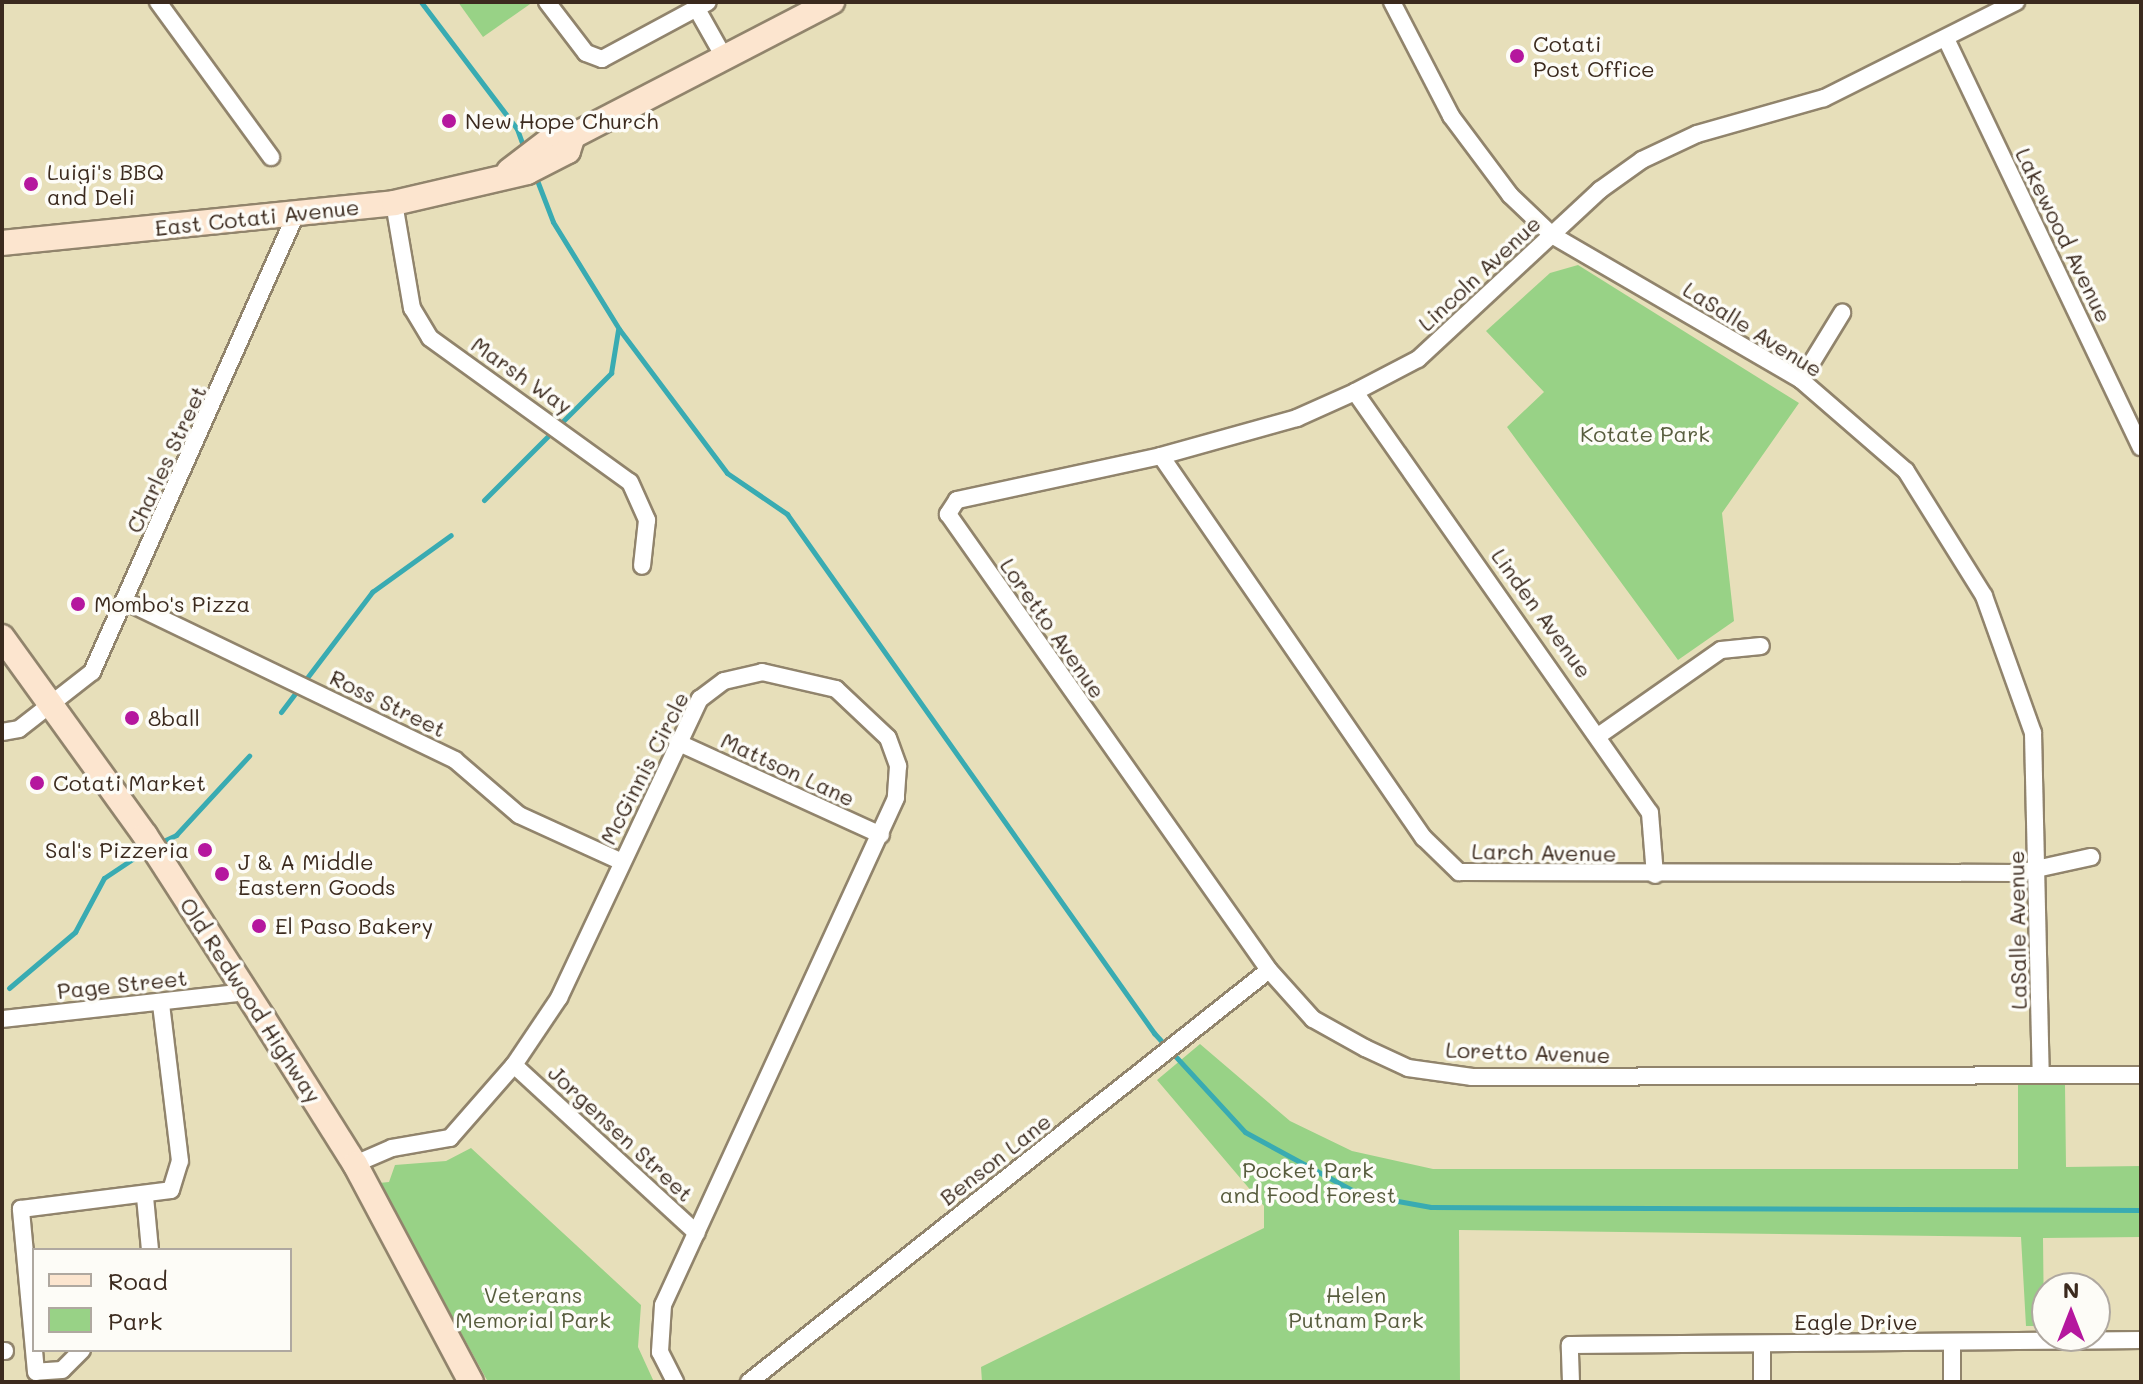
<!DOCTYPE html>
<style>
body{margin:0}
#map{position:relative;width:2143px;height:1384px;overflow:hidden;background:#e7dfba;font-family:Mali,sans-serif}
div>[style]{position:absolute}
.green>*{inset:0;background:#98d286}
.stream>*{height:5px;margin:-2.5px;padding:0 2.5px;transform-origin:2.5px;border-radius:2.5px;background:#39abb2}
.roads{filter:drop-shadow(2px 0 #91846c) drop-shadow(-2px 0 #91846c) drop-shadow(0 2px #91846c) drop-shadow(0 -2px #91846c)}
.street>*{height:16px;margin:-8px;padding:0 8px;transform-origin:8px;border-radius:8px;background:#fff}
.secondary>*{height:24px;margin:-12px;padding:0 12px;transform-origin:12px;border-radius:12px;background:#fce5cf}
.dots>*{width:22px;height:22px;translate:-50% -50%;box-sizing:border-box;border:4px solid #fdfcf7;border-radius:50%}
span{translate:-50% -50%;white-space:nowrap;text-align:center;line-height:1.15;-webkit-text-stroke:7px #fdfcf7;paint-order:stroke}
.poi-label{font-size:22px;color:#3b2a1e}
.left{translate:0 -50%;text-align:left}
.right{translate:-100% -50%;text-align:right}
.street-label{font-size:22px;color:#3b2a1e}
.park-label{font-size:22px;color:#575c3d}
.frame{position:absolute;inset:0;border:4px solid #3b2a1e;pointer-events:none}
.legend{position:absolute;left:32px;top:1248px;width:260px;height:104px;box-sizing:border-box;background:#fdfcf7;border:2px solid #afa8a0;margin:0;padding:10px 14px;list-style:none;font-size:24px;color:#3b2a1e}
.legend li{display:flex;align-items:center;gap:16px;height:40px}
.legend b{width:40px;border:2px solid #afa8a0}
.north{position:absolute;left:2031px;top:1272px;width:80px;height:80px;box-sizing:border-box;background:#fdfcf7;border:2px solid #afa8a0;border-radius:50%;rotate:0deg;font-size:22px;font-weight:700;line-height:32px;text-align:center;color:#3b2a1e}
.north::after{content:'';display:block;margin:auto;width:28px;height:36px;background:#b5179e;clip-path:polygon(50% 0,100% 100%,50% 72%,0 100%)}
</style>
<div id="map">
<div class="green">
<div style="clip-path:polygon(458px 2px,533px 2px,483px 37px)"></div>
<div style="clip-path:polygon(1578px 265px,1799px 403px,1722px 513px,1734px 621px,1678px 660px,1507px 427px,1544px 392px,1486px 331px,1550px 273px)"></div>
<div style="clip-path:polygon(1200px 1044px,1290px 1121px,1352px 1151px,1433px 1169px,2018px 1169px,2018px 1085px,2065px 1085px,2066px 1167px,2141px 1166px,2141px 1237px,2043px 1238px,2044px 1326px,2026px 1326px,2021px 1237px,1459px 1230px,1460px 1382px,982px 1382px,981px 1367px,1264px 1228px,1264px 1206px,1157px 1080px)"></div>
<div style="clip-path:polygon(471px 1148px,641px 1305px,638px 1347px,654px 1382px,488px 1382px,379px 1183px,389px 1182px,395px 1165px,446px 1161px)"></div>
</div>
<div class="stream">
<div style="left:421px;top:2px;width:159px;rotate:52.9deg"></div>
<div style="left:517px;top:129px;width:23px;rotate:70deg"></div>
<div style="left:535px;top:175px;width:50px;rotate:69deg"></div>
<div style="left:553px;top:222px;width:126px;rotate:58.3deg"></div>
<div style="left:619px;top:329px;width:180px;rotate:53.1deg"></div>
<div style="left:727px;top:473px;width:73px;rotate:34.3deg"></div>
<div style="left:787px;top:514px;width:636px;rotate:54.73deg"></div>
<div style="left:1154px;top:1033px;width:134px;rotate:47.4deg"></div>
<div style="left:1245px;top:1132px;width:130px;rotate:28.5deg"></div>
<div style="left:1359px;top:1194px;width:73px;rotate:10.2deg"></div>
<div style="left:1431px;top:1207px;width:710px;rotate:0.24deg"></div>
<div style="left:484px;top:500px;width:180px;rotate:-45deg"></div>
<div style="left:611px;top:373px;width:44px;rotate:-80.8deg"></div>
<div style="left:281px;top:712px;width:151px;rotate:-52.8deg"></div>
<div style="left:372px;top:592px;width:97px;rotate:-35.8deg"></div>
<div style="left:159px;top:843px;width:19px;rotate:-25deg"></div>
<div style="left:176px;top:835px;width:108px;rotate:-47.3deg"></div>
<div style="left:9px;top:988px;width:87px;rotate:-40.3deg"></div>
<div style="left:75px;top:932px;width:61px;rotate:-61.8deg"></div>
<div style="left:104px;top:878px;width:50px;rotate:-33.7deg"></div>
</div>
<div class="roads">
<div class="street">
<div style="left:158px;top:2px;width:192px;rotate:53.9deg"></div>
<div style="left:547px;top:2px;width:64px;rotate:52.6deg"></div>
<div style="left:586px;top:53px;width:17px;rotate:21deg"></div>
<div style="left:602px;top:59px;width:120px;rotate:-28.3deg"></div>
<div style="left:1392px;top:2px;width:128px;rotate:62.6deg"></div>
<div style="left:1451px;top:116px;width:99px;rotate:53.2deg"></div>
<div style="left:1510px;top:195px;width:58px;rotate:43.6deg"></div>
<div style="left:1552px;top:235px;width:288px;rotate:30.2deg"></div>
<div style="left:1801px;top:380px;width:139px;rotate:40.9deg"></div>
<div style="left:1906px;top:471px;width:147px;rotate:58deg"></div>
<div style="left:1984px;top:596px;width:145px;rotate:70.3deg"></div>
<div style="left:2033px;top:733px;width:342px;rotate:88.7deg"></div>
<div style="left:2016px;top:2px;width:215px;rotate:153.4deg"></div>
<div style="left:1824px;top:98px;width:132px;rotate:164.2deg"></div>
<div style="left:1697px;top:134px;width:61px;rotate:154.7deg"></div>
<div style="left:1642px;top:160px;width:52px;rotate:144.5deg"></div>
<div style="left:1600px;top:190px;width:248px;rotate:137.1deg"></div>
<div style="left:1418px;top:359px;width:71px;rotate:152.4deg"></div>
<div style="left:1355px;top:392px;width:64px;rotate:155.9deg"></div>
<div style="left:1297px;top:418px;width:141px;rotate:164.4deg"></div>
<div style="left:1161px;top:456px;width:209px;rotate:167.8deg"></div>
<div style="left:957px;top:500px;width:17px;rotate:123deg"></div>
<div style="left:948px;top:514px;width:558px;rotate:54.86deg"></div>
<div style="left:1269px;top:970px;width:66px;rotate:48.1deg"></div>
<div style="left:1313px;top:1019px;width:60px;rotate:29.1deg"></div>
<div style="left:1365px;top:1048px;width:47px;rotate:24.9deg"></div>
<div style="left:1408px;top:1068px;width:65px;rotate:8deg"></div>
<div style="left:1472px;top:1077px;width:669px;rotate:-0.17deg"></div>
<div style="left:698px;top:11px;width:55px;rotate:60.6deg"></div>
<div style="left:1947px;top:41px;width:450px;rotate:64.5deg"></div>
<div style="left:394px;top:203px;width:107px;rotate:80.3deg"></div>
<div style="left:412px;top:308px;width:35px;rotate:59deg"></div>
<div style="left:430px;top:338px;width:246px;rotate:35.8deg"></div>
<div style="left:630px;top:482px;width:42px;rotate:65.9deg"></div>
<div style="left:647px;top:520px;width:46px;rotate:96.2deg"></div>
<div style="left:1801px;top:380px;width:79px;rotate:-58.5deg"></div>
<div style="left:1355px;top:392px;width:514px;rotate:54.98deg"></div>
<div style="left:1650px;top:813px;width:62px;rotate:85.4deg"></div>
<div style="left:1161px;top:456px;width:464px;rotate:55.5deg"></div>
<div style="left:1424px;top:838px;width:49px;rotate:44.2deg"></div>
<div style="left:1459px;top:872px;width:559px;rotate:0.1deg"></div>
<div style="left:2018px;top:873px;width:75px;rotate:-12.4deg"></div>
<div style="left:125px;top:601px;width:366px;rotate:25.7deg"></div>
<div style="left:455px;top:760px;width:84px;rotate:40.7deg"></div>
<div style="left:519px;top:815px;width:111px;rotate:24.5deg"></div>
<div style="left:2px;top:732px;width:17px;rotate:-10deg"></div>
<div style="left:19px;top:729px;width:93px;rotate:-38deg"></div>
<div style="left:92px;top:672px;width:501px;rotate:-65.99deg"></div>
<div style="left:1601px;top:734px;width:146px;rotate:-35deg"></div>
<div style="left:1721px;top:650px;width:40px;rotate:-5.7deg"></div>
<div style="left:677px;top:742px;width:224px;rotate:24.5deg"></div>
<div style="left:2px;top:1019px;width:245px;rotate:-6.3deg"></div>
<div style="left:514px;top:1065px;width:248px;rotate:42.6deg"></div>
<div style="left:355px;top:1164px;width:40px;rotate:-23.4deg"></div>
<div style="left:392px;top:1148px;width:59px;rotate:-9.8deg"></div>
<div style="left:450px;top:1138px;width:97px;rotate:-48.8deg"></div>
<div style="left:514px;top:1065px;width:81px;rotate:-56.1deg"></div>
<div style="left:559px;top:998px;width:331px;rotate:-64.8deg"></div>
<div style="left:700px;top:699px;width:30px;rotate:-37deg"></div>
<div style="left:724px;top:681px;width:39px;rotate:-13deg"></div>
<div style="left:762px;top:672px;width:76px;rotate:12.9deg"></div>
<div style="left:836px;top:689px;width:71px;rotate:43.3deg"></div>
<div style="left:888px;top:738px;width:30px;rotate:70deg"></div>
<div style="left:898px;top:766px;width:32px;rotate:94deg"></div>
<div style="left:896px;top:798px;width:558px;rotate:114.68deg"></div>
<div style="left:663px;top:1305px;width:47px;rotate:93.7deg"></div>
<div style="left:660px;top:1352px;width:34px;rotate:63deg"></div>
<div style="left:145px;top:1197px;width:53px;rotate:84.6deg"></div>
<div style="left:1762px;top:1344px;width:38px;rotate:90deg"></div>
<div style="left:1952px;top:1344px;width:38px;rotate:90deg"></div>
<div style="left:82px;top:1350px;width:28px;rotate:135deg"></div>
<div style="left:62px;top:1370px;width:26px;rotate:176deg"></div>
<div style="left:36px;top:1372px;width:164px;rotate:-95.3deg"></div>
<div style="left:21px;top:1209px;width:151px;rotate:-7.2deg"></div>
<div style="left:171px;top:1190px;width:30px;rotate:-73deg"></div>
<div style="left:180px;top:1161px;width:159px;rotate:-96.9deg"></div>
<div style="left:2px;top:1351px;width:3px"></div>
<div style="left:749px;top:1382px;width:663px;rotate:-38.39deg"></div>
<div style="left:1571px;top:1382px;width:37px;rotate:-92deg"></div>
<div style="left:1570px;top:1345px;width:571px;rotate:-0.5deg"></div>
</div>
<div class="secondary">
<div style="left:509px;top:171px;width:58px;rotate:-37.3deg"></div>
<div style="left:555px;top:136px;width:18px"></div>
<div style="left:573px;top:136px;width:292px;rotate:-27.4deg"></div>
<div style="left:2px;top:243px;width:394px;rotate:-5.8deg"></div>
<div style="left:394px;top:203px;width:137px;rotate:-13.1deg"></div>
<div style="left:527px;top:172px;width:46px;rotate:-27.1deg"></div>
<div style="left:568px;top:151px;width:16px;rotate:-72deg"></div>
<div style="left:2px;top:637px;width:244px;rotate:54.2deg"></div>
<div style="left:145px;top:835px;width:218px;rotate:57.2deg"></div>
<div style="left:263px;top:1018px;width:173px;rotate:57.8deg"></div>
<div style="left:355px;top:1164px;width:247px;rotate:62deg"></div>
</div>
</div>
<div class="dots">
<div style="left:1517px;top:56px;background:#b5179e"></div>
<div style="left:449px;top:121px;background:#b5179e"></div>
<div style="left:31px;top:184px;background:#b5179e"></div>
<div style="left:78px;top:604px;background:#b5179e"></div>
<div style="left:132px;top:718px;background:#b5179e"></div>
<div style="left:37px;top:783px;background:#b5179e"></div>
<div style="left:205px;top:850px;background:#b5179e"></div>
<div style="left:222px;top:874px;background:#b5179e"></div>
<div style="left:259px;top:926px;background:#b5179e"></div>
</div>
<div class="poi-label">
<span class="left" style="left:1533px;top:56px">Cotati<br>Post Office</span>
<span class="left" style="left:465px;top:121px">New Hope Church</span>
<span class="left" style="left:47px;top:184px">Luigi's BBQ<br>and Deli</span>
<span class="left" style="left:94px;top:604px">Mombo's Pizza</span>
<span class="left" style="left:148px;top:718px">8ball</span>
<span class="left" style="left:53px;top:783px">Cotati Market</span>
<span class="right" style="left:189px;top:850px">Sal's Pizzeria</span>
<span class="left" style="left:238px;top:874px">J &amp; A Middle<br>Eastern Goods</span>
<span class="left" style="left:275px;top:926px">El Paso Bakery</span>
</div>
<div class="street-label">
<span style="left:257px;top:217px;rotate:-6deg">East Cotati Avenue</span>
<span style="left:2064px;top:235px;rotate:64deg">Lakewood Avenue</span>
<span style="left:1479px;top:273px;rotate:-43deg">Lincoln Avenue</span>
<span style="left:1753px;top:329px;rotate:32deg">LaSalle Avenue</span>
<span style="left:522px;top:375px;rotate:35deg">Marsh Way</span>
<span style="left:166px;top:459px;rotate:-65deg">Charles Street</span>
<span style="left:1542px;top:613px;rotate:54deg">Linden Avenue</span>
<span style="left:1053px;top:628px;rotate:55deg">Loretto Avenue</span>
<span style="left:388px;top:703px;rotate:26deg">Ross Street</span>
<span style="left:644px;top:768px;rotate:-63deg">McGinnis Circle</span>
<span style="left:788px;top:769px;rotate:25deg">Mattson Lane</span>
<span style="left:1544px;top:852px;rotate:1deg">Larch Avenue</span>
<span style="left:2017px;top:930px;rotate:-91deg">LaSalle Avenue</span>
<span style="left:122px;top:984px;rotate:-6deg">Page Street</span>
<span style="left:251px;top:1000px;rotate:57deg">Old Redwood Highway</span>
<span style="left:1528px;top:1052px;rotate:2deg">Loretto Avenue</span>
<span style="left:621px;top:1133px;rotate:43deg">Jorgensen Street</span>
<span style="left:995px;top:1159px;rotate:-38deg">Benson Lane</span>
<span style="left:1856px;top:1322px">Eagle Drive</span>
</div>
<div class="park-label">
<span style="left:1645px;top:434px">Kotate Park</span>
<span style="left:1308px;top:1182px">Pocket Park<br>and Food Forest</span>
<span style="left:533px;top:1307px">Veterans<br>Memorial Park</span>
<span style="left:1356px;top:1307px">Helen<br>Putnam Park</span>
</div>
<div class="frame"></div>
<ul class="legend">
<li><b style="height:10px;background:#fce5cf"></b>Road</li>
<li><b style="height:22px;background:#98d286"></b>Park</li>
</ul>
<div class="north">N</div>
</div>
